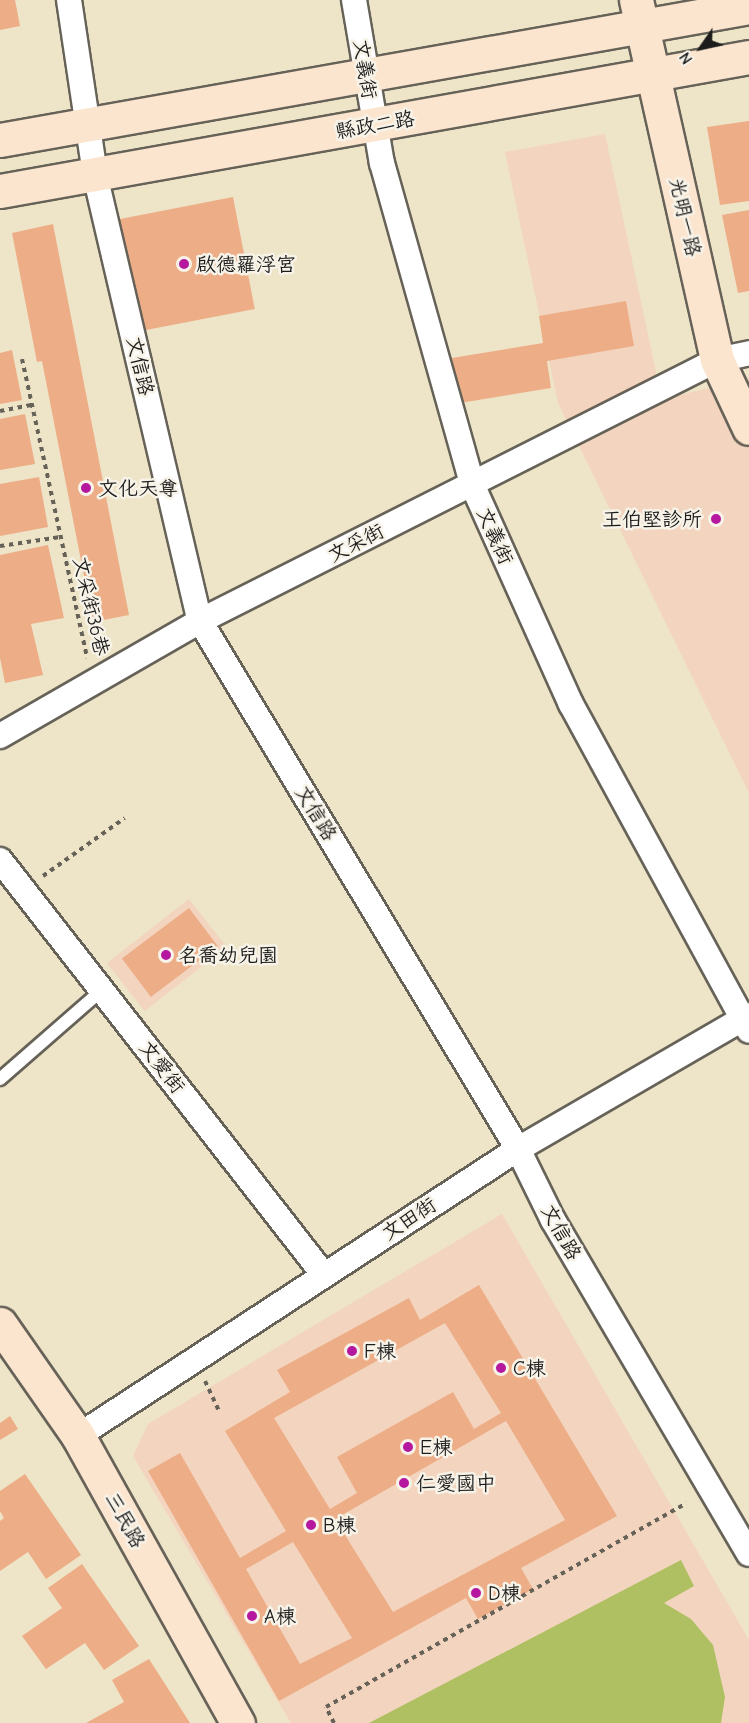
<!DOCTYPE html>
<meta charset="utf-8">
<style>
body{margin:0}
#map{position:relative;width:749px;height:1723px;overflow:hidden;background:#eee4c7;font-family:"Comic Neue","LXGW WenKai TC",sans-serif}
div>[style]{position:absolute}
.built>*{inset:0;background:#f3d4be;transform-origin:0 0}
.green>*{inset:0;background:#afc063}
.building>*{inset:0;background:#edad87;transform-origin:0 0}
.path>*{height:4px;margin-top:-2px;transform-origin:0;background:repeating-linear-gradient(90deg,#666258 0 4.5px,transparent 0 9px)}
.roads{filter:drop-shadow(2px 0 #666258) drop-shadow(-2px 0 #666258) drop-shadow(0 2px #666258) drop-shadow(0 -2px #666258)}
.lane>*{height:12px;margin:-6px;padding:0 6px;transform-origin:6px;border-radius:6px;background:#fff}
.street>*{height:24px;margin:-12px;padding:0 12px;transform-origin:12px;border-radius:12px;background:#fff}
.secondary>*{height:33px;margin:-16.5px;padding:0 16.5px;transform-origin:16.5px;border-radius:16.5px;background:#fce5cf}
.dots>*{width:16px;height:16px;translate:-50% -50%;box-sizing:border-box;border:3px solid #f7f3e8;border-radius:50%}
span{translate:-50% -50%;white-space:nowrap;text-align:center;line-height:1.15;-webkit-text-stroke:5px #f7f3e8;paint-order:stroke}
.street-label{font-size:20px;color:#1c1c1c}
.poi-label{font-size:20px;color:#1c1c1c}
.left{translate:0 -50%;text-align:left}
.right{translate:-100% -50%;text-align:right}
.north{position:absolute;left:671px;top:18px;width:60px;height:60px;-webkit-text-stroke:4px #f7f3e8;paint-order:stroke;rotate:236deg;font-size:16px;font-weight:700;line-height:24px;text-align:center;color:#1c1c1c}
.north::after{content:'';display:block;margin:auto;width:21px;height:27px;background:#1c1c1c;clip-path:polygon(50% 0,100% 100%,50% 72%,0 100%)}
</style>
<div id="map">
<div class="built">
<div style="clip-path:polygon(605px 134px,662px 400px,749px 377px,749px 793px,558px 403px,505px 152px)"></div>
<div style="left:189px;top:899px;width:61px;height:104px;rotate:52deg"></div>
<div style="clip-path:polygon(502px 1214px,749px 1640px,749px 1723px,291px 1723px,133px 1456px,148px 1424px)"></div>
</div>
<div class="green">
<div style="clip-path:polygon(681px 1560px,694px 1586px,664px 1603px,691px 1619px,713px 1645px,725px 1697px,721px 1723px,369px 1723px)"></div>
</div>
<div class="building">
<div style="clip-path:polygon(0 0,15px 0,20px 26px,0 30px)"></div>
<div style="clip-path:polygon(749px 121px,749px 201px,720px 205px,707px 127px)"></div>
<div style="left:233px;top:197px;width:114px;height:124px;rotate:79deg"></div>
<div style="clip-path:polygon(749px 210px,749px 291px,738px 293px,722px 215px)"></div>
<div style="clip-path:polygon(53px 224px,129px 615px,93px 622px,42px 361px,37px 362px,12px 233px)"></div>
<div style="clip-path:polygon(626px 301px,634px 346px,547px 361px,551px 388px,460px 403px,452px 358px,543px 343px,539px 316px)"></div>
<div style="clip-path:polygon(12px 350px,22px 400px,0 404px,0 353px)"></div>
<div style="clip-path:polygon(25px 414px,35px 464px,0 470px,0 419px)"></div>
<div style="clip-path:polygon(39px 477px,48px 527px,0 536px,0 484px)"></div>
<div style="clip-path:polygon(48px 545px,64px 618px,31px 624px,43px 675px,5px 683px,0 658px,0 555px)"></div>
<div style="left:189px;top:908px;width:48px;height:84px;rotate:53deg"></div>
<div style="clip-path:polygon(evenodd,479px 1285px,617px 1516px,521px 1568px,533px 1589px,478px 1619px,466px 1598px,279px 1701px,148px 1471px,180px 1453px,240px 1558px,286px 1531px,225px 1431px,290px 1392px,277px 1370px,409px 1298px,420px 1320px,479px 1285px,445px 1323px,501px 1413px,474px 1429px,453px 1392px,337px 1457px,357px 1493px,330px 1509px,274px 1418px,445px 1323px,479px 1285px,506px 1421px,565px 1520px,393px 1612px,335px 1519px,506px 1421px,479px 1285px,293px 1542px,352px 1638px,300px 1664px,246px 1569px,293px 1542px)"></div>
<div style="clip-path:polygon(10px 1416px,18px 1429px,0 1440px,0 1423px)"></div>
<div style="clip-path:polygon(25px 1474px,81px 1555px,46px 1579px,28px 1552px,0 1571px,0 1521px,4px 1518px,0 1511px,0 1491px)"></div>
<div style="clip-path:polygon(82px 1564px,139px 1646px,104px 1670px,85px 1643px,46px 1669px,22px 1636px,62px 1608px,48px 1588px)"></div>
<div style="clip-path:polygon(149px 1659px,190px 1723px,86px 1723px,124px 1702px,112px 1680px)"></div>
</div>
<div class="path">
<div style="left:22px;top:359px;width:306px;rotate:77.7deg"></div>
<div style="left:0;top:411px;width:33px;rotate:-11deg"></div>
<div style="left:0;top:546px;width:61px;rotate:-8.5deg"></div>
<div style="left:43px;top:876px;width:100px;rotate:-35.3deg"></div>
<div style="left:205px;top:1381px;width:33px;rotate:65deg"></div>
<div style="left:334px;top:1723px;width:18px;rotate:-117deg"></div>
<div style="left:326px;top:1707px;width:414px;rotate:-29.5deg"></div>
</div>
<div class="roads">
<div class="lane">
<div style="left:0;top:1079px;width:135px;rotate:-41.1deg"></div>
</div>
<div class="street">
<div style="left:69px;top:0;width:177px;rotate:81.5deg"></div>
<div style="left:95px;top:175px;width:458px;rotate:76.8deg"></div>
<div style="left:200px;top:621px;width:616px;rotate:58.94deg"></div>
<div style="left:518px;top:1149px;width:79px;rotate:63.8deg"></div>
<div style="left:553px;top:1220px;width:387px;rotate:59.6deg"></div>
<div style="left:354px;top:0;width:165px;rotate:80.3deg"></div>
<div style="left:382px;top:163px;width:333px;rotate:74.3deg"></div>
<div style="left:472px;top:484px;width:241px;rotate:65.8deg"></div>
<div style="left:571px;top:704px;width:372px;rotate:61.4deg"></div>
<div style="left:0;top:736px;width:231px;rotate:-29.9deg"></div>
<div style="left:200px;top:621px;width:579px;rotate:-26.79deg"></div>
<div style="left:717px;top:360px;width:33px;rotate:-12deg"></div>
<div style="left:0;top:860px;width:526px;rotate:52.02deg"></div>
<div style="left:78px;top:1436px;width:525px;rotate:-33.12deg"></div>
<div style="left:518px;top:1149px;width:267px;rotate:-30.1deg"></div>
</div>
<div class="secondary">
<div style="left:636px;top:0;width:369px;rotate:77.3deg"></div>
<div style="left:717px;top:360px;width:75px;rotate:64.8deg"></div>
<div style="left:0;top:140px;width:761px;rotate:-10.07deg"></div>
<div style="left:0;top:191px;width:761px;rotate:-10.14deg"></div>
<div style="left:0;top:1324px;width:136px;rotate:55.1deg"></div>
<div style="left:78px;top:1436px;width:329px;rotate:60.9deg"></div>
</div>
</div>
<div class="dots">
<div style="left:184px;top:264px;background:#b5179e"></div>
<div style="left:86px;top:488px;background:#b5179e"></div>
<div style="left:716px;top:519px;background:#b5179e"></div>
<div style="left:166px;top:955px;background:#b5179e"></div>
<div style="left:352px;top:1351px;background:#b5179e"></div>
<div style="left:501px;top:1368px;background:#b5179e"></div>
<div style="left:408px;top:1447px;background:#b5179e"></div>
<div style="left:404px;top:1483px;background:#b5179e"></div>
<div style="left:311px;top:1525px;background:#b5179e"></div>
<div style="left:476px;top:1593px;background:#b5179e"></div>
<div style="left:252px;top:1616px;background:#b5179e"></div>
</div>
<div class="street-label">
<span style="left:365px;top:69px;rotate:81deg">文義街</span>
<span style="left:375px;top:125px;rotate:-10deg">縣政二路</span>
<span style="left:685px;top:217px;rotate:77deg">光明一路</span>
<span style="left:140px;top:366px;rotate:77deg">文信路</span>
<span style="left:495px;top:536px;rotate:66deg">文義街</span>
<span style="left:356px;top:543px;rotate:-27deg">文采街</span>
<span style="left:91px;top:606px;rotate:77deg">文采街36巷</span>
<span style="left:316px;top:813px;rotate:59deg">文信路</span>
<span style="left:162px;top:1067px;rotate:52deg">文愛街</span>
<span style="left:409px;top:1219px;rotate:-33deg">文田街</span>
<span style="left:561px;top:1232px;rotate:61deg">文信路</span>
<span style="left:125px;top:1520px;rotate:61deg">三民路</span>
</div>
<div class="poi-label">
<span class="left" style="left:196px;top:264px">啟德羅浮宮</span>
<span class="left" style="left:98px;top:488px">文化天尊</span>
<span class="right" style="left:702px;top:519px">王伯堅診所</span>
<span class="left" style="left:178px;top:955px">名喬幼兒園</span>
<span class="left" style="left:364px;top:1351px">F棟</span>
<span class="left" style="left:513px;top:1368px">C棟</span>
<span class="left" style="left:420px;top:1447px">E棟</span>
<span class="left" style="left:416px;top:1483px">仁愛國中</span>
<span class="left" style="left:323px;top:1525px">B棟</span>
<span class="left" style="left:488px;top:1593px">D棟</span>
<span class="left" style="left:264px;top:1616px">A棟</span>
</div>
<div class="north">N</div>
</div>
